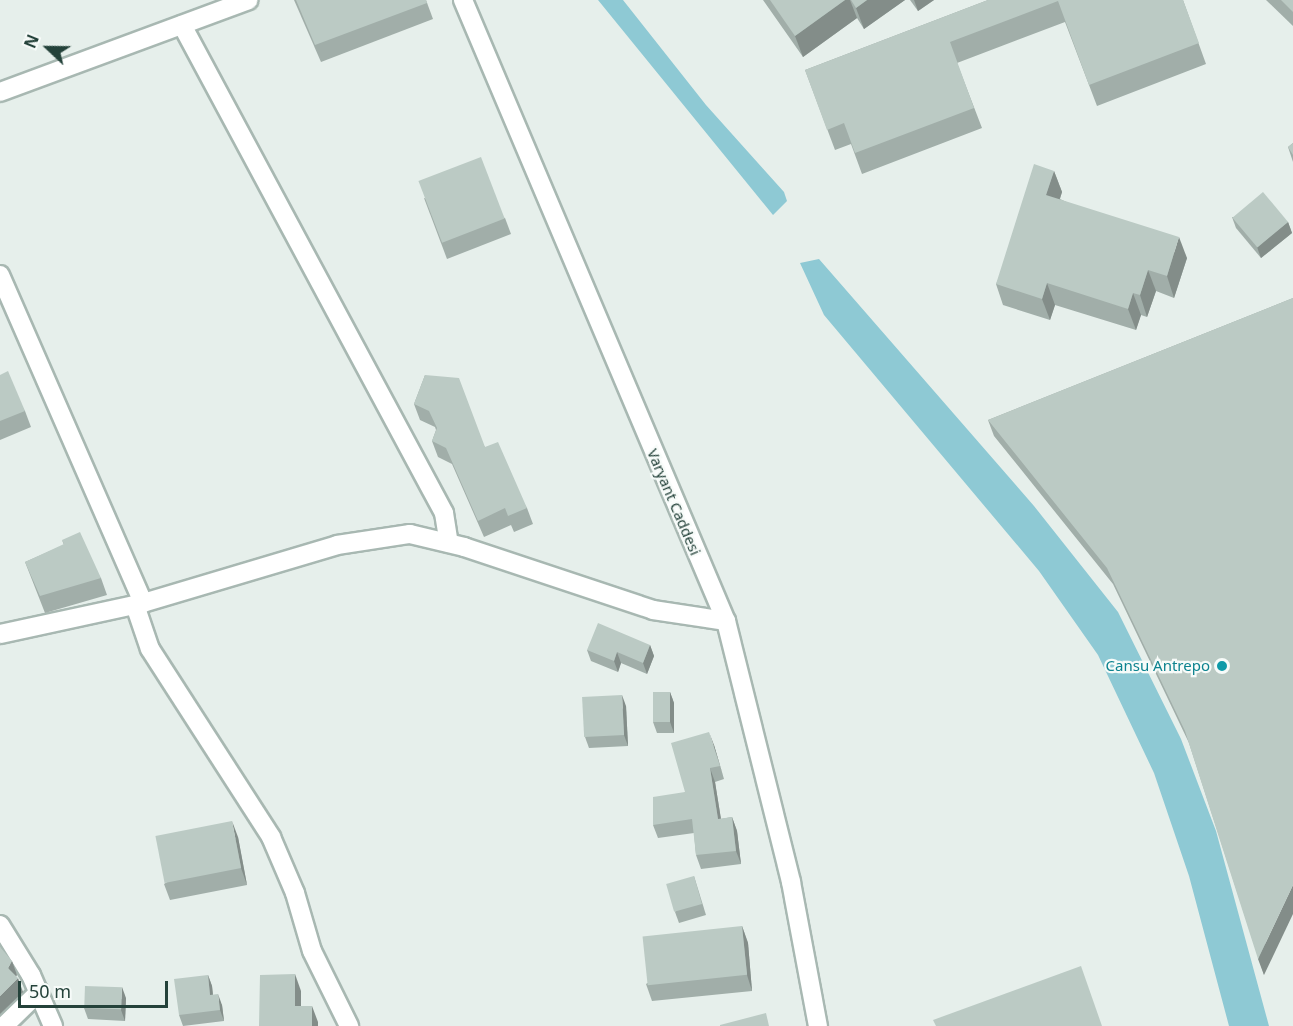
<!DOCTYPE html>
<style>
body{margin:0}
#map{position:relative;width:1293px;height:1026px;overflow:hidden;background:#e6efeb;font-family:"Noto Sans",sans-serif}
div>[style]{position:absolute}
.water>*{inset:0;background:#8ec9d4}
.roads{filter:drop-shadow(2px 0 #a8b8b2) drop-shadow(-2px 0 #a8b8b2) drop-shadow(0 2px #a8b8b2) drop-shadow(0 -2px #a8b8b2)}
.street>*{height:18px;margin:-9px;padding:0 9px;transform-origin:9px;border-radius:9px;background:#fff}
.secondary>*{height:18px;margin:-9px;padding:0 9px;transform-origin:9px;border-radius:9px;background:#fff}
.wall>*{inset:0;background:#a1aea9}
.shaded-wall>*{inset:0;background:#838d89}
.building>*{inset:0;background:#bbcac4;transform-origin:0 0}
.dots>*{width:16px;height:16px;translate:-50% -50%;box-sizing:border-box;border:3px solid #f7fbf9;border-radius:50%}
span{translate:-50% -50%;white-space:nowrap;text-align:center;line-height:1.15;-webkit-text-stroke:4.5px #f7fbf9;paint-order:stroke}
.street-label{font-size:15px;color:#24423a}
.culture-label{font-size:15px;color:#0d838f}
.right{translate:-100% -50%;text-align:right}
.north{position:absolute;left:18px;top:18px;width:60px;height:60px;-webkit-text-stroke:4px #f7fbf9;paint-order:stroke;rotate:292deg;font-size:16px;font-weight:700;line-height:24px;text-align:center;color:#24423a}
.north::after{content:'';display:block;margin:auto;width:21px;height:27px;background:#24423a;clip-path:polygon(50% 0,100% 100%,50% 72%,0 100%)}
.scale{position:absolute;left:18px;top:981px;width:150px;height:27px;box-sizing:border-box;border:3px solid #24423a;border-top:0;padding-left:8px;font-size:18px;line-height:21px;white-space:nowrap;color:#24423a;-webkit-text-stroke:4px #f7fbf9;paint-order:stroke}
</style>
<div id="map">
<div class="water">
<div style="clip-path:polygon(598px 0,623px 0,706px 105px,784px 192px,787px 201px,773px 215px)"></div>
<div style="clip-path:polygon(819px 259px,1034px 506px,1118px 612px,1181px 739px,1216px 831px,1269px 1026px,1229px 1026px,1189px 876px,1154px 773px,1098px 655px,1039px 571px,824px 315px,800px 263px)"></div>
</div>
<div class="roads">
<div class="street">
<div style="left:182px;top:25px;width:554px;rotate:61.77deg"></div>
<div style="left:444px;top:513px;width:30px;rotate:81deg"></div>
<div style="left:0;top:92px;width:265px;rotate:-20.3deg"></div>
<div style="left:0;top:275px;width:358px;rotate:66.4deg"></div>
<div style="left:135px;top:605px;width:46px;rotate:71.2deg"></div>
<div style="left:150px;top:649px;width:224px;rotate:57.2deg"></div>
<div style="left:271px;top:837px;width:61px;rotate:66.8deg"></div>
<div style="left:295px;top:893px;width:60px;rotate:73.7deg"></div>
<div style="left:312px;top:951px;width:84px;rotate:63.7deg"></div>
<div style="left:0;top:634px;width:146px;rotate:-12.2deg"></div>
<div style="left:143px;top:603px;width:202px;rotate:-16.6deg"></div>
<div style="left:337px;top:545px;width:74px;rotate:-8.6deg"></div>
<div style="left:410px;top:534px;width:56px;rotate:13.5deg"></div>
<div style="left:464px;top:547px;width:199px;rotate:18.4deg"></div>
<div style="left:653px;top:610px;width:74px;rotate:8.6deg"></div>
<div style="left:4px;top:1026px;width:49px;rotate:-44.2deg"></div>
</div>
<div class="secondary">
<div style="left:463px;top:0;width:674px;rotate:67.05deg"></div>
<div style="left:726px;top:621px;width:269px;rotate:76deg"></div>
<div style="left:791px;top:882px;width:147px;rotate:79.4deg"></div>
<div style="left:0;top:925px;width:59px;rotate:58.2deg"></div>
<div style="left:31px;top:975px;width:56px;rotate:66.7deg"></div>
</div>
</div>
<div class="wall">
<div style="clip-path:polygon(294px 0,426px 0,433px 19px,321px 62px)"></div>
<div style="clip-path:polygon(763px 0,905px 0,864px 29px,857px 18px,803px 57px)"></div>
<div style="clip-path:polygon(910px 0,934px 0,918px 11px)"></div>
<div style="clip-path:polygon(988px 0,1183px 0,1206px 64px,1097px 106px,1065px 22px,957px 63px,982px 128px,862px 174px,851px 144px,835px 150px,805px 70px)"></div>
<div style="clip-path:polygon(1266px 0,1293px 0,1293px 26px)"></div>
<div style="clip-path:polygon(1293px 143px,1293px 162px,1288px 147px)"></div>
<div style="clip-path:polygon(1054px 171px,1062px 192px,1060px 199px,1187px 258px,1174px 298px,1156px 291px,1147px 317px,1141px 315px,1136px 330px,1055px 305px,1050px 320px,1003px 305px,996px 284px)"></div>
<div style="clip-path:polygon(424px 198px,505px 218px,511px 234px,447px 259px)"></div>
<div style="clip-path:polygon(1232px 217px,1288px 222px,1292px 233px,1261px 258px,1236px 228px)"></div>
<div style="clip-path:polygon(1293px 298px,1264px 975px,1189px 743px,1113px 584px,994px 436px,988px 420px)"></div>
<div style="clip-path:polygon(0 375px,25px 411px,31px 427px,0 440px)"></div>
<div style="clip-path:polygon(425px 375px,485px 447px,527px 508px,533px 524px,514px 532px,511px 525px,484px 537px,452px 464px,438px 457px,432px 441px,436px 430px,435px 427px,420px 420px,414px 404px)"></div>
<div style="clip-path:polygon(62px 540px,101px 578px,107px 595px,45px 613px,25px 562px,64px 545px)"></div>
<div style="clip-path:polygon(650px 645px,654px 656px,647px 674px,621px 663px,618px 672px,591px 661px,587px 650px)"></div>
<div style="clip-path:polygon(670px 692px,674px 703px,674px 733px,657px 733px,653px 722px)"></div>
<div style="clip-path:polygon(626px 706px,628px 746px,589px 748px,585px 737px)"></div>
<div style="clip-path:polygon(714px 745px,724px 779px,715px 782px,721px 819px,732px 817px,737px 831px,741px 864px,701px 869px,696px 855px,694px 833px,658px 838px,653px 825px,685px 792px)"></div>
<div style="clip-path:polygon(238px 837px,247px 885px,170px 900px,164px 884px)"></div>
<div style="clip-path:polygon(694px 876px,706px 915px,679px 923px,675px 912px)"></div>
<div style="clip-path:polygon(742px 926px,748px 943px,752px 991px,652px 1001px,646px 984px)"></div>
<div style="clip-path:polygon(208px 975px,212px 986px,213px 995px,222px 1005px,224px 1021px,183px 1026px,179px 1015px)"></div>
<div style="clip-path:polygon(126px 998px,125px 1021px,88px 1019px,84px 1008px)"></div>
</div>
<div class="shaded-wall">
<div style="clip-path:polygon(845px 0,850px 0,857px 18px,803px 57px,795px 36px)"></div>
<div style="clip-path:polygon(867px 0,905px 0,864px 29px,856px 8px)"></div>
<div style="clip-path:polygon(914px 0,934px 0,918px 11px)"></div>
<div style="clip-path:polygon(1054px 171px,1062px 192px,1054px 216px,1046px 195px)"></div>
<div style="clip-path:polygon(1288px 222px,1292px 233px,1261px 258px,1257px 247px)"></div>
<div style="clip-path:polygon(1179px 237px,1187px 258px,1174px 298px,1167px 276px)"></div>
<div style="clip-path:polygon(1148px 270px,1156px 291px,1147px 317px,1140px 295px)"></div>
<div style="clip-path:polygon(1047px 283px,1055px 305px,1050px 320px,1042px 299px)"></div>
<div style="clip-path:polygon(1133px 293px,1141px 315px,1136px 330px,1128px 309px)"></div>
<div style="clip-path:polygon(650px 645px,654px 656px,647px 674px,643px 663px)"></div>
<div style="clip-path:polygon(617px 652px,621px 663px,618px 672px,614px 661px)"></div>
<div style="clip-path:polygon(670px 692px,674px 703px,674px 733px,670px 722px)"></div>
<div style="clip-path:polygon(622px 695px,626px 706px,628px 746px,624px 735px)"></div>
<div style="clip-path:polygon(709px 732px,714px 745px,724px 779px,720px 766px)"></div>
<div style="clip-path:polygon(710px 768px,715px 782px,723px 832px,718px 819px)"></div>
<div style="clip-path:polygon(732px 817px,737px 831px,741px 864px,736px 851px)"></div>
<div style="clip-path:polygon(232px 821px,238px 837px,247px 885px,241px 868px)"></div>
<div style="clip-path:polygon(1293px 885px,1293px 914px,1264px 975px,1258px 959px)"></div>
<div style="clip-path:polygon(742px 926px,748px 943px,752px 991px,747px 975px)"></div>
<div style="clip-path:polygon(12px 961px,17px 975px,13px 982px,8px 968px)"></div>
<div style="clip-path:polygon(295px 974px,301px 991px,301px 1022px,295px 1006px)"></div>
<div style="clip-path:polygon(208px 975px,212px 986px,214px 1006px,210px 995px)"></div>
<div style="clip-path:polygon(18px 978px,23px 992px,0 1014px,0 996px)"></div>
<div style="clip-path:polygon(122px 987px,126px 998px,125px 1021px,121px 1010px)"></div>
<div style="clip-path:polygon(218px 994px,222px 1005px,224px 1021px,220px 1010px)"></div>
<div style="clip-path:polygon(312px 1006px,318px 1022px,318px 1026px,312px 1026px)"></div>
</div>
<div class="building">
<div style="clip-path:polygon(296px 0,426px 0,427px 3px,315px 45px)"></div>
<div style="clip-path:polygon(770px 0,845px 0,795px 36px)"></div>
<div style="clip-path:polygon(851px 0,867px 0,856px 8px)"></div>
<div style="clip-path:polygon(988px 0,1183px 0,1199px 43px,1089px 85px,1058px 1px,950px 42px,974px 108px,855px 153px,844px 123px,827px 130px,805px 70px)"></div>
<div style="clip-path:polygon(1281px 0,1293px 0,1293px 12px)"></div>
<div style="clip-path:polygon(1293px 143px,1293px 155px,1288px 147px)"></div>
<div style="left:481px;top:157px;width:66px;height:67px;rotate:69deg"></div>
<div style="clip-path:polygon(1034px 164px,1054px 171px,1046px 195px,1179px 237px,1167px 276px,1148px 270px,1140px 295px,1133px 293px,1128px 309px,1047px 283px,1042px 299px,996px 284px)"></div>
<div style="left:1263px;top:192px;width:39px;height:40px;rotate:50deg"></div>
<div style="clip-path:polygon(1293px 298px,1293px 885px,1258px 959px,1185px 731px,1107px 568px,988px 420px)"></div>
<div style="clip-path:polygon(8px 371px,25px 411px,0 421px,0 375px)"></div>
<div style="clip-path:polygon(425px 375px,459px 378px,485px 447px,498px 442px,527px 508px,508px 516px,505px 508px,478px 521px,446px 448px,432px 441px,437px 428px,429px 411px,414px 404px)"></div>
<div style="clip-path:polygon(80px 532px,101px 578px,40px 596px,25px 562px,64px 544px,62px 540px)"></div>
<div style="clip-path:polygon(598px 623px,650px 645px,643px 663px,617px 652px,614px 661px,587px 650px)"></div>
<div style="left:653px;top:692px;width:17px;height:30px"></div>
<div style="left:622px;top:695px;width:40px;height:40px;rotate:87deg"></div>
<div style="clip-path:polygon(709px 732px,720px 766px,710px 768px,718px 819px,732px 817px,736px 851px,696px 855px,692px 819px,653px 825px,653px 797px,685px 792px,671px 743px)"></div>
<div style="left:232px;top:821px;width:48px;height:78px;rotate:79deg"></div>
<div style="left:694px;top:876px;width:29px;height:29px;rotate:74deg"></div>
<div style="left:742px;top:926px;width:49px;height:100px;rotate:84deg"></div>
<div style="clip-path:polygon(0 947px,12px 961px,8px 968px,18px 978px,0 996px)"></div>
<div style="clip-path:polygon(1081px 966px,1102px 1026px,936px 1026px,933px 1020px)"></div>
<div style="clip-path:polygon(295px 974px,295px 1006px,312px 1006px,312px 1026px,259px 1026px,260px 975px)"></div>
<div style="clip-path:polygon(208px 975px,210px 995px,218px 994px,220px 1010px,179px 1015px,174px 979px)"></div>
<div style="left:85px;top:986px;width:37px;height:22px;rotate:2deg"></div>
<div style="clip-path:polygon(766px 1013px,769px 1026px,720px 1026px,720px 1025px)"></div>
</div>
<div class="dots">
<div style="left:1222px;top:666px;background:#0f9aa8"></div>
</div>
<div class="street-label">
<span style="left:674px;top:502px;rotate:67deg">Varyant Caddesi</span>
</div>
<div class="culture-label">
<span class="right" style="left:1210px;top:666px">Cansu Antrepo</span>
</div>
<div class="north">N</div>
<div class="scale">50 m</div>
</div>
